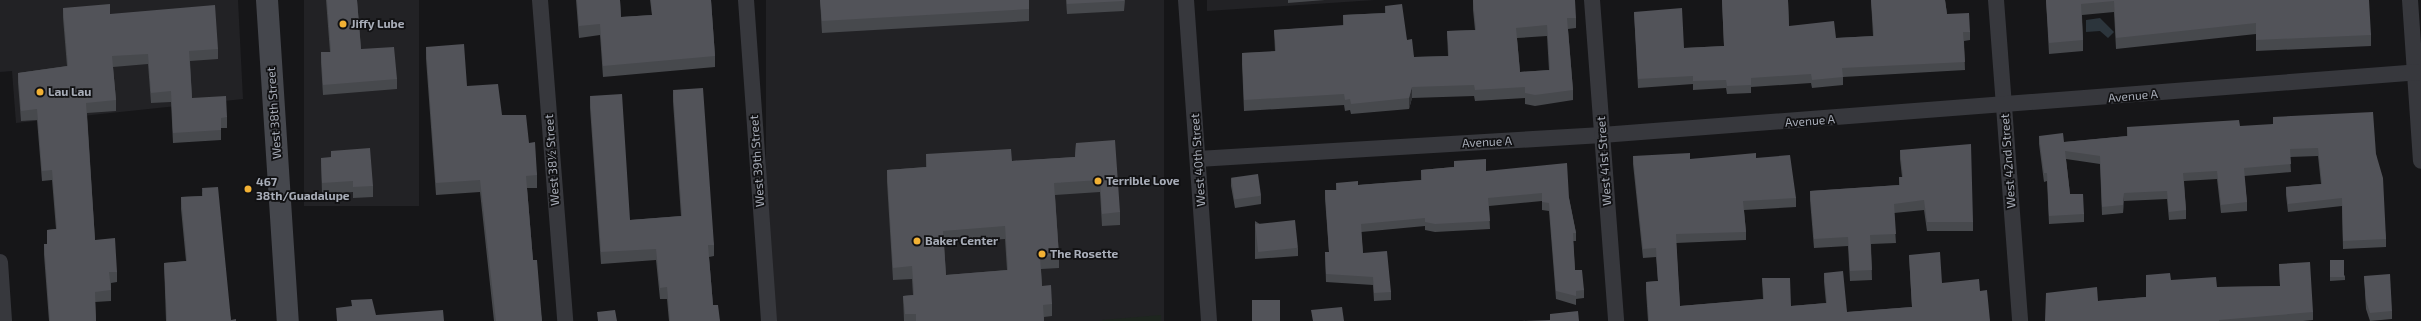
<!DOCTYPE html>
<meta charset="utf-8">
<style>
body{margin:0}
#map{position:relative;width:2421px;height:321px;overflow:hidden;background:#161618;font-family:"Exo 2",sans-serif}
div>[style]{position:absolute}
.built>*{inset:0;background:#222225;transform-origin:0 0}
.green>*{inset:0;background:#1e261f}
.water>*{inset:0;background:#2c353c}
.street>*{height:16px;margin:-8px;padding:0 8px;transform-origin:8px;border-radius:8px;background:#37383d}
.secondary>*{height:22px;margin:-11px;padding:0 11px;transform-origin:11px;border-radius:11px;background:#45474d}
.wall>*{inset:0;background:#47494d}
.shaded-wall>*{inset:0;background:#2f3033}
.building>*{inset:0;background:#525359;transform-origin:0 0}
.dots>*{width:11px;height:11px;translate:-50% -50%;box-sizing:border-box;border:2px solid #111113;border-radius:50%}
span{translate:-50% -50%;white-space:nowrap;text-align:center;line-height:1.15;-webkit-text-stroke:3.5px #111113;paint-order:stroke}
.poi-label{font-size:12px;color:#a8adb8;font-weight:700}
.left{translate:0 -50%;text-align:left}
.street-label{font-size:12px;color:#a8adb8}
</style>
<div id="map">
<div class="built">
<div style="clip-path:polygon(0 0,238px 0,243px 99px,16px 123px,12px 71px,0 72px)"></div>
<div style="left:304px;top:0;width:115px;height:206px"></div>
<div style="left:766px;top:0;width:398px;height:322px"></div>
<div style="clip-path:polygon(1207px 0,1375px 0,1207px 11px)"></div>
</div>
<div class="green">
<div style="clip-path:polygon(1161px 315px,1161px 321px,1103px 321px,1102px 320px)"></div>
</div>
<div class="water">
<div style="clip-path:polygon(2100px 18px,2114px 32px,2108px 38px,2100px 31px,2086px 32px,2086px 20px)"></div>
</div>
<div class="street">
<div style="left:540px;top:0;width:322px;rotate:85.5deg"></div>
<div style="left:746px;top:0;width:322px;rotate:85.9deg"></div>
<div style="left:1186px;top:0;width:322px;rotate:85.9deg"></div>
<div style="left:1592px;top:0;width:322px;rotate:85.7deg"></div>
<div style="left:1996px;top:0;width:322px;rotate:85.7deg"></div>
<div style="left:2410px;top:0;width:161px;rotate:86.1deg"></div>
<div style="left:1198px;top:159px;width:405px;rotate:-3.4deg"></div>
<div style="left:1602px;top:135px;width:821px;rotate:-4.4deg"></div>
<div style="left:0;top:262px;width:59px;rotate:86.1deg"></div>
</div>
<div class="secondary">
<div style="left:267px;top:0;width:322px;rotate:86.3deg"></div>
</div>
<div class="wall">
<div style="clip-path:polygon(326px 0,357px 0,361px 49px,397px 79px,397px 89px,323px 95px,321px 63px,321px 52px,330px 52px)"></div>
<div style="clip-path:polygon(576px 0,620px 0,621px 17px,652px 15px,650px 0,711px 0,715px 56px,715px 67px,603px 77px,600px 35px,579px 38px)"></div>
<div style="clip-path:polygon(820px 0,1029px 0,1029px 21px,822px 33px)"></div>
<div style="clip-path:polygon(1066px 0,1125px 0,1124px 11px,1067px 14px)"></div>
<div style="clip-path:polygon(1288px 0,1325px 0,1288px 3px)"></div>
<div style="clip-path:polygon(evenodd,1473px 0,1576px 18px,1576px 28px,1568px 29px,1573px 90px,1573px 100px,1535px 106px,1525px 104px,1525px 98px,1475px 101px,1474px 96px,1412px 98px,1409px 109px,1351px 114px,1350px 110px,1345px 111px,1344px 105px,1244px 111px,1242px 64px,1242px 53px,1275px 52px,1274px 30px,1343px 26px,1343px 15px,1385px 13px,1385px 6px,1407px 40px,1414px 57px,1448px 56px,1447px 31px,1475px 30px,1473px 10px,1473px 0,1547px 36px,1549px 70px,1520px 72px,1517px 38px,1547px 36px)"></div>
<div style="clip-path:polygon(1722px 0,1788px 0,1789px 26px,1836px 38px,1873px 36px,1871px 0,1945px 0,1947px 14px,1970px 32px,1970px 40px,1964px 41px,1965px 70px,1843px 77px,1843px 85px,1812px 88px,1811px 83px,1751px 87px,1751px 93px,1727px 94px,1726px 88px,1693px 90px,1693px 84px,1638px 88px,1634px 12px,1684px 48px,1724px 46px)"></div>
<div style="clip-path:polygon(2046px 0,2358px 0,2371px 35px,2371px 46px,2256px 51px,2256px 34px,2116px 49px,2114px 12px,2082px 15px,2083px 40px,2083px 51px,2049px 54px)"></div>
<div style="clip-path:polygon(63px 8px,110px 14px,218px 49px,218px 59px,190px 61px,192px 98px,227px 117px,227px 128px,221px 128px,221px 140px,173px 143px,171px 102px,151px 103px,148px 64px,113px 67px,116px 100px,116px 111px,87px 113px,95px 240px,117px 272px,117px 282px,111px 283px,111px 301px,95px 302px,96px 321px,49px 321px,44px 255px,44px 244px,47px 244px,47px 230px,56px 229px,52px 180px,42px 181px,37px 120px,21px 121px,18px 83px,18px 73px,67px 66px,63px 18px)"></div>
<div style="clip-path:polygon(426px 47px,467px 86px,502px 115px,529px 143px,537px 175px,537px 188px,527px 188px,533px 260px,542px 321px,494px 321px,480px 192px,436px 195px,426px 59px)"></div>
<div style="clip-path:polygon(673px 90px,714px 245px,714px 256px,709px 257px,713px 305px,720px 321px,669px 321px,667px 299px,660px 299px,656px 260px,601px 264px,590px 108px,590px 96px,630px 220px,681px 216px,673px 102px)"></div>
<div style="clip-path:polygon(2240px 126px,2376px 154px,2386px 239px,2386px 247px,2343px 249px,2342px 206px,2288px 212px,2286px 195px,2286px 187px,2321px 184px,2318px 156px,2290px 157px,2291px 172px,2244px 176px,2247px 202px,2247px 211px,2221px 213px,2217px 179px,2184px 181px,2186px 210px,2186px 219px,2169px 220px,2167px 199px,2124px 201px,2123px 213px,2102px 215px,2100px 164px,2066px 159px,2070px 194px,2084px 214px,2084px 222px,2049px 224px,2047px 181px,2044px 182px,2039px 144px,2039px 136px,2064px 142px,2127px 136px,2127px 127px)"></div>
<div style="clip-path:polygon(evenodd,1076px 143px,1120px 212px,1120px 225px,1102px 226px,1100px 192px,1055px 195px,1059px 256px,1059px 268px,1041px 269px,1042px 286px,1052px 304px,1052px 316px,1044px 317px,1044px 321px,904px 321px,903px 296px,913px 295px,912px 279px,893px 280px,887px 182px,887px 170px,926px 167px,926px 154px,1012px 161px,1075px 157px,1076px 143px,1005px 239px,1007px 270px,946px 275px,944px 243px,1005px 239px)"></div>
<div style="clip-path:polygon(1900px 150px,1973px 222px,1973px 231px,1927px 231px,1924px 210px,1894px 213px,1896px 243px,1871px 244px,1872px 280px,1850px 281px,1848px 246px,1814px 248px,1810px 200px,1810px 191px,1899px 185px,1899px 177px,1902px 177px,1900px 159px)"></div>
<div style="clip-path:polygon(1633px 156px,1690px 159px,1756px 158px,1796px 198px,1796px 207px,1744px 210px,1746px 232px,1746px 240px,1676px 243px,1680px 306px,1763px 299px,1762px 278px,1791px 306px,1826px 303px,1824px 282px,1824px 273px,1847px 312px,1912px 307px,1909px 255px,1942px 283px,1980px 291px,1990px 321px,1648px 321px,1646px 291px,1646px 282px,1658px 281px,1656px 257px,1643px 258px,1633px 164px)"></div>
<div style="clip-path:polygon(321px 158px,373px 186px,373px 197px,353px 198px,353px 192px,322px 194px)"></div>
<div style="clip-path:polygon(1454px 161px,1486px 171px,1569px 198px,1576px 233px,1576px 241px,1573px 241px,1575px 270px,1584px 290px,1584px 298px,1576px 299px,1576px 305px,1556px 299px,1549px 211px,1542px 210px,1542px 201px,1489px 206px,1490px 229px,1435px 232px,1425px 230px,1425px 226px,1361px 232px,1363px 253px,1391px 292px,1391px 300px,1374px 301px,1373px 285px,1326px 282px,1325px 252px,1329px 252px,1325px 199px,1325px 190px,1336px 190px,1336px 183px,1358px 185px,1421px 180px,1421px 170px,1454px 167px)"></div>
<div style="clip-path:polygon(1231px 178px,1261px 196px,1261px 204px,1235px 208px,1231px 186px)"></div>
<div style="clip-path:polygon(202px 188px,231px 320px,236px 321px,166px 321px,164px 263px,186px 261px,181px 209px,181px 197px,202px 196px)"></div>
<div style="clip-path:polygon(1255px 221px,1298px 248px,1298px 256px,1255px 259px)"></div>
<div style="clip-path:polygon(2330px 260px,2345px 276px,2345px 280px,2330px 281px)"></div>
<div style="clip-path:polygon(2279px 264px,2313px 312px,2313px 320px,2303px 321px,2045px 321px,2098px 301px,2146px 297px,2171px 280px,2217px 287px,2280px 286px)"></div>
<div style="clip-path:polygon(2364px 276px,2392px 311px,2392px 319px,2370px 321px,2366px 309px)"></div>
</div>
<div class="shaded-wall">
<div style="clip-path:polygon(1412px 87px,1412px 98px,1409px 109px,1409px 98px)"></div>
<div style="clip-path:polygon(2124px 193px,2124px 201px,2123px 213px,2123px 205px)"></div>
</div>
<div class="building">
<div style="clip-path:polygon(327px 0,357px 0,361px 49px,394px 47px,397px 79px,323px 85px,321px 52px,331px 52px)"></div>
<div style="clip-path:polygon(577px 0,620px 0,621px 17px,652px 15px,651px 0,711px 0,715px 56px,603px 66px,600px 24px,579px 26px)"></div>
<div style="clip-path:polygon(820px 0,1029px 0,1029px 9px,822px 21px)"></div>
<div style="clip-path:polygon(1067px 0,1124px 0,1124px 1px,1067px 4px)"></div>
<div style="clip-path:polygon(evenodd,1473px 0,1575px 0,1576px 18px,1567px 18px,1573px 90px,1535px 95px,1525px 93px,1525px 87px,1475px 90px,1474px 85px,1412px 87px,1409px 98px,1351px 104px,1350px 99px,1345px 100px,1344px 94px,1244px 100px,1242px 53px,1276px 51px,1274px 30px,1344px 25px,1343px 15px,1386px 13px,1385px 6px,1402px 4px,1407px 40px,1412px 39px,1414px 57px,1449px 56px,1447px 31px,1476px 30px,1473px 0,1547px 25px,1550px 70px,1520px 72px,1516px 28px,1547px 25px)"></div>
<div style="clip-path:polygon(1722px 0,1788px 0,1789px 26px,1834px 21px,1836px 38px,1874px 36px,1871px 0,1945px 0,1947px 14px,1969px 13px,1970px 32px,1963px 32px,1965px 62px,1842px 68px,1843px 77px,1812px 80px,1811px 74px,1751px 78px,1751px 85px,1727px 86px,1726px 80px,1693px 81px,1693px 76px,1638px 79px,1634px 12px,1682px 8px,1684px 48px,1724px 46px)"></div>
<div style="clip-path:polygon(2046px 0,2369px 0,2371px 35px,2256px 40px,2256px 23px,2116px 38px,2114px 1px,2081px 4px,2083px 40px,2049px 43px)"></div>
<div style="clip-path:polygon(110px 4px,110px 14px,215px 5px,218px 49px,189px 51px,192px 98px,226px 96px,227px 117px,221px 118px,221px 130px,173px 133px,171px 91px,151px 93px,148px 54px,112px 56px,116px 100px,86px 103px,95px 240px,115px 238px,117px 272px,109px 272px,111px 290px,95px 292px,96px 321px,50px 321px,44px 244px,47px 244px,47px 230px,57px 229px,52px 170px,42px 171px,37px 109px,21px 111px,18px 73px,68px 66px,63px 8px)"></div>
<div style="clip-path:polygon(464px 44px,467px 86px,498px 84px,502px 115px,526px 115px,529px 143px,535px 142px,537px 175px,526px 176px,533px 260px,537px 260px,542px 321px,496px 321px,480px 180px,436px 183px,426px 47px)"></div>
<div style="clip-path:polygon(703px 88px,714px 245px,708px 245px,713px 305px,718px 305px,720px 321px,670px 321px,667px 287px,660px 288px,656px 249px,601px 252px,590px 96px,622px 94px,630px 220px,682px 216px,673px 90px)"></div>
<div style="clip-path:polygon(2373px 112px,2376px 154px,2383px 178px,2386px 239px,2343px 241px,2342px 198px,2288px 204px,2286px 187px,2322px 184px,2318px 148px,2290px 149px,2291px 164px,2244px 168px,2247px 202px,2221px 205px,2217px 171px,2183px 173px,2186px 210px,2169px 212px,2167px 191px,2124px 193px,2123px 205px,2102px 207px,2100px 156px,2065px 151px,2070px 194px,2083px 194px,2084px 214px,2049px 216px,2047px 173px,2044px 173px,2039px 136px,2063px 133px,2064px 142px,2128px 136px,2127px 127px,2239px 120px,2240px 126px,2273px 124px,2273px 117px)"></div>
<div style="clip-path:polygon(evenodd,1115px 140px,1120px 212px,1102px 214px,1100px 180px,1054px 183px,1059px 256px,1040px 257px,1042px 286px,1051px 285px,1052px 304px,1043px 305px,1044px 321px,916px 321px,916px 314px,905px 314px,903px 296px,914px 295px,912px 266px,893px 268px,887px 170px,927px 167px,926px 154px,1011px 149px,1012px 161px,1075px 157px,1076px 143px,1115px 140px,1005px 226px,1008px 270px,946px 275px,943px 231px,1005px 226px)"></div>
<div style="clip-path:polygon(1971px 144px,1973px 222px,1927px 222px,1924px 200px,1894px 204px,1896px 234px,1870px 235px,1872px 270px,1850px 271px,1848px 237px,1814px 239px,1810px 191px,1900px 185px,1899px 177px,1903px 177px,1900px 150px)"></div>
<div style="clip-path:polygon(370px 148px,373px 186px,353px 187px,353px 181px,322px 183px,321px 158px,331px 157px,331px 151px)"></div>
<div style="clip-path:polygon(1690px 153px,1690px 159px,1756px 153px,1756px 158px,1790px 155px,1796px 198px,1743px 201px,1746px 232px,1676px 234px,1680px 306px,1764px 299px,1762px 278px,1790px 278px,1791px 306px,1827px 303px,1824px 273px,1843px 271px,1847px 312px,1912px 307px,1909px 255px,1940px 252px,1942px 283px,1979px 279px,1980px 291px,1987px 290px,1990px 321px,1649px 321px,1646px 282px,1658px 281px,1656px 248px,1643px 249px,1633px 156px)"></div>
<div style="clip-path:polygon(1486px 159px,1486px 171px,1567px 163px,1569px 198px,1576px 233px,1573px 233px,1575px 270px,1582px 270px,1584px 290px,1576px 291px,1576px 296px,1556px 291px,1549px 203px,1542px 202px,1542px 193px,1488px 198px,1490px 221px,1435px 224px,1425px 222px,1425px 218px,1361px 224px,1363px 253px,1387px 251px,1391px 292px,1374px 293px,1373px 277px,1326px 274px,1325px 252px,1329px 252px,1325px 190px,1337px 190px,1336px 183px,1358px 181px,1358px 185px,1422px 180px,1421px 170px,1454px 167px,1454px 161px)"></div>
<div style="left:1258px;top:174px;width:22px;height:27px;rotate:82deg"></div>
<div style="clip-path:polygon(218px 187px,231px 320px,236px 319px,236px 321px,167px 321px,164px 263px,187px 261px,181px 197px,203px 196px,202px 188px)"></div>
<div style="left:1295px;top:220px;width:28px;height:40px;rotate:84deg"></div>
<div style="left:2330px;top:260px;width:14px;height:17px"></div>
<div style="clip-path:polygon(2310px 262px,2313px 312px,2219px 320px,2219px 321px,2045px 321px,2046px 293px,2097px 287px,2098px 301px,2146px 297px,2146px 275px,2170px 273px,2171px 280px,2216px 277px,2217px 287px,2280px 286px,2279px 264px)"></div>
<div style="clip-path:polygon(2390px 274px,2392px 311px,2370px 313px,2366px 301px,2364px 276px)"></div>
<div style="clip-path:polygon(372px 299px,376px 315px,443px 310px,444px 321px,337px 321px,336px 308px,352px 306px,351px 300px)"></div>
<div style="left:1280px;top:300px;width:21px;height:28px;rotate:90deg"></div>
<div style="clip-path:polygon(1342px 307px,1344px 321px,1313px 321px,1311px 310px)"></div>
<div style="clip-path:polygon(615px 310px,617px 321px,598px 321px,597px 312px)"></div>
<div style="clip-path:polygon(1578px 311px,1579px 321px,1522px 321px,1550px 320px,1550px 314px)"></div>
</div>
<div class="dots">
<div style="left:343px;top:24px;background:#f2b134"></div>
<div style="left:40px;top:92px;background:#f2b134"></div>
<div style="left:1098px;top:181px;background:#f2b134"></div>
<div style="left:248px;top:189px;background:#f2b134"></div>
<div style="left:917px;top:241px;background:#f2b134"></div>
<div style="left:1042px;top:254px;background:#f2b134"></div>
</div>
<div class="poi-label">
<span class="left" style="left:351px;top:24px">Jiffy Lube</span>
<span class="left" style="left:48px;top:92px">Lau Lau</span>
<span class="left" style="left:1106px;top:181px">Terrible Love</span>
<span class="left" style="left:256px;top:189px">467<br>38th/Guadalupe</span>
<span class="left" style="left:925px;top:241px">Baker Center</span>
<span class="left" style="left:1050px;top:254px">The Rosette</span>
</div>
<div class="street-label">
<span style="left:2133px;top:96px;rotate:-5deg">Avenue A</span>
<span style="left:274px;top:113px;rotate:-94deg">West 38th Street</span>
<span style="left:1810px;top:121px;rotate:-4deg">Avenue A</span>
<span style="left:1487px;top:142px;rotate:-3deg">Avenue A</span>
<span style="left:552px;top:160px;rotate:-94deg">West 38½ Street</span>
<span style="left:1198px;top:160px;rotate:-94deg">West 40th Street</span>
<span style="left:757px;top:161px;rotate:-94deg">West 39th Street</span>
<span style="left:1604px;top:161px;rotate:-94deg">West 41st Street</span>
<span style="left:2008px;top:161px;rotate:-94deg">West 42nd Street</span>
</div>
</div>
